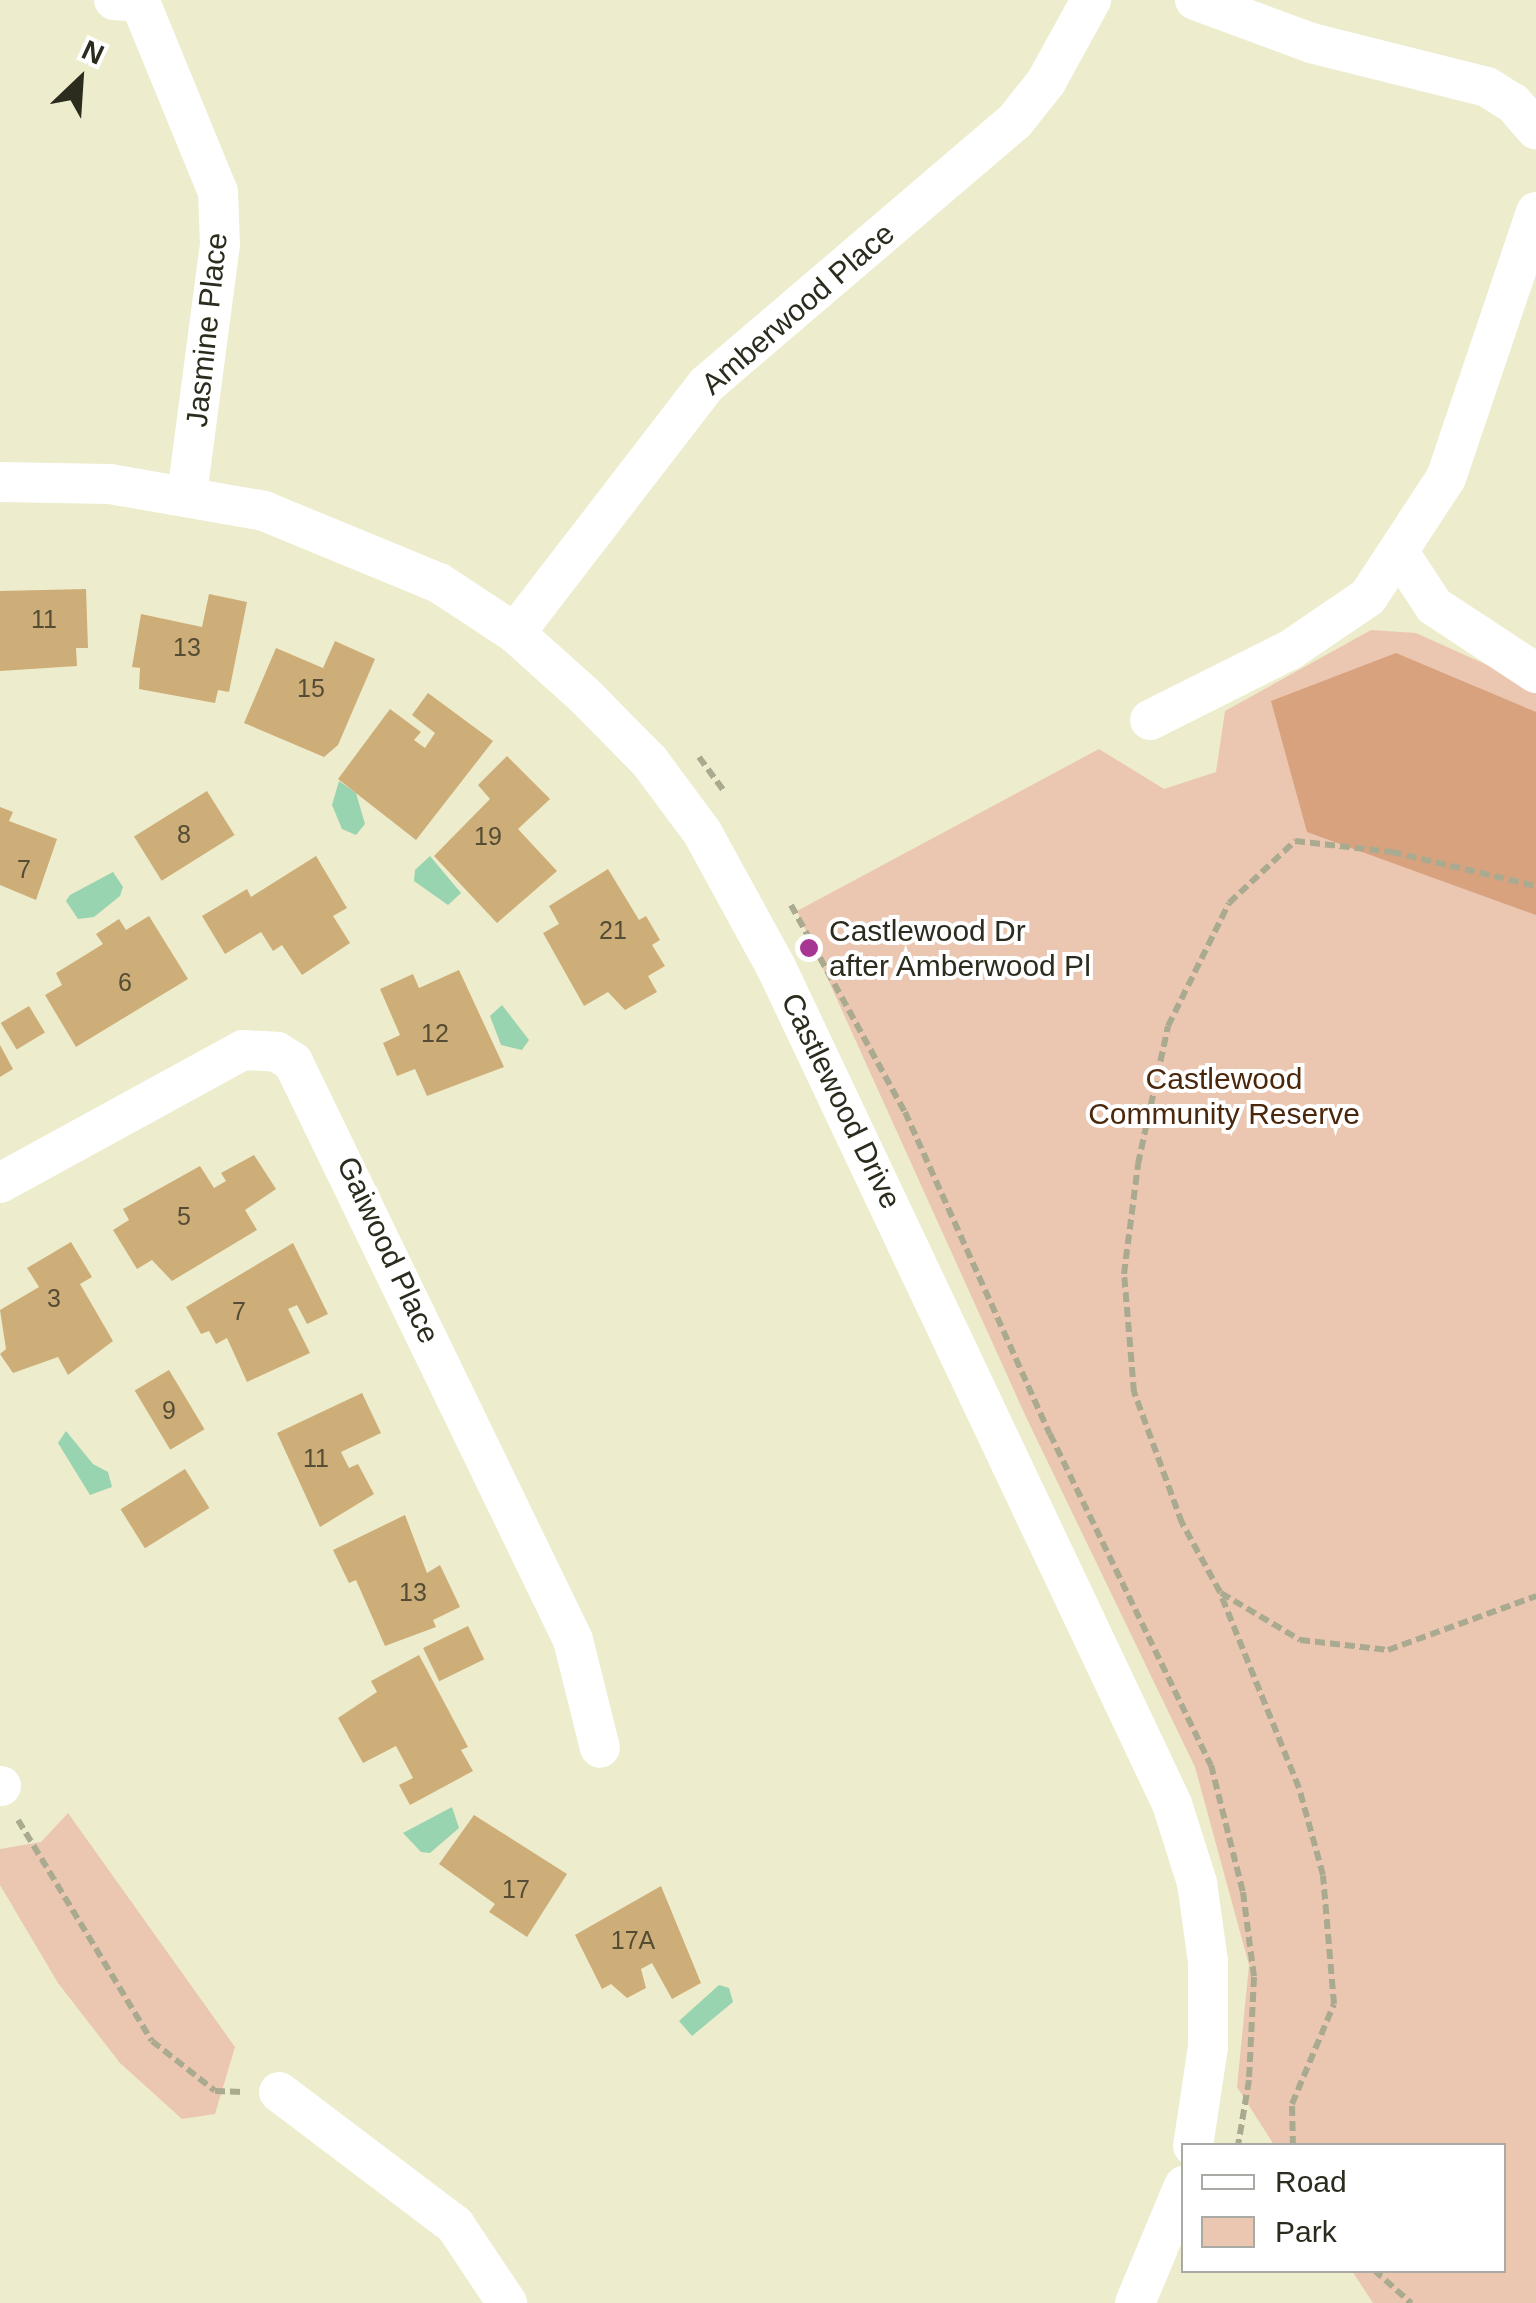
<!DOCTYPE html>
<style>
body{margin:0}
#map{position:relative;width:1536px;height:2303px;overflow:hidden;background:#edeccc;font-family:Helvetica,sans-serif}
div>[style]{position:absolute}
.green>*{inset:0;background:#ebc7b1}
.forest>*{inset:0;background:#d8a27f}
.water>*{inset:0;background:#98d4b0}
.building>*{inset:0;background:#ceae78;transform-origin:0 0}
.path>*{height:6px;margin-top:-3px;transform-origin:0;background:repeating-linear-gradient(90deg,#aaaa90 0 10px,transparent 0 15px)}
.minor>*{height:40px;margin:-20px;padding:0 20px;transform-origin:20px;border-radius:20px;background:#fff}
.dots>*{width:28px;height:28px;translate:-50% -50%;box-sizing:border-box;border:5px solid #fff;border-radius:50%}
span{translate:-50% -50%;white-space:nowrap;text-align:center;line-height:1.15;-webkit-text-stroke:8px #fff;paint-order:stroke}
.number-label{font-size:25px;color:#544c34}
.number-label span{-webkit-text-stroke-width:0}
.street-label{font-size:30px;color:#2b2b1e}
.poi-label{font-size:30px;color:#2b2b1e}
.left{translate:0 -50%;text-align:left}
.park-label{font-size:30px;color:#4b270c}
.legend{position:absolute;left:1181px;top:2143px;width:325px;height:130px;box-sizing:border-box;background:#fff;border:2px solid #aaaaa5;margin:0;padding:12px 18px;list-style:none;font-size:30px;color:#2b2b1e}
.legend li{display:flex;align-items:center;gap:20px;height:50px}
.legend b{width:50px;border:2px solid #aaaaa5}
.north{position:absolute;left:30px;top:30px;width:100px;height:100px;-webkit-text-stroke:8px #fff;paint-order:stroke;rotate:25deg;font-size:28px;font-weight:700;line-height:40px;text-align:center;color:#2b2b1e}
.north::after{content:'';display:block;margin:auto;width:35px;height:45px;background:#2b2b1e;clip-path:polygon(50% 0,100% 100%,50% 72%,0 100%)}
</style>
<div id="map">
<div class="green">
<div style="clip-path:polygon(1371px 630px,1416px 633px,1536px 687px,1536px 2303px,1373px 2303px,1352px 2271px,1504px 2270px,1504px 2146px,1274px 2145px,1237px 2087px,1249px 1965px,1195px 1767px,1026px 1417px,797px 911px,1099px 749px,1164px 789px,1216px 772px,1225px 711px)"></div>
<div style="clip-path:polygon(68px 1813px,235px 2047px,215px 2114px,182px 2119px,120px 2063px,58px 1983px,0 1885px,0 1849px,41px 1842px)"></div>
</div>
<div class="forest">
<div style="clip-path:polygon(1396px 653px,1536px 712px,1536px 915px,1307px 832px,1271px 701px)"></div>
</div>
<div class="water">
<div style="clip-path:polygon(339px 781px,356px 793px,365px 824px,356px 835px,342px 829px,332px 805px)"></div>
<div style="clip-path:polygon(430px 856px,461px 893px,448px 905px,414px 881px,415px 870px)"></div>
<div style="clip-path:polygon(113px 872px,123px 887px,120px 896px,94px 917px,78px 919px,66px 901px,70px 895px)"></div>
<div style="clip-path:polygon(502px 1005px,529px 1040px,522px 1050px,501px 1045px,490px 1016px)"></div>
<div style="clip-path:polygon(66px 1431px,93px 1464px,108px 1472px,112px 1487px,90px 1495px,58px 1443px)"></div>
<div style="clip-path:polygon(452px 1807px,459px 1828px,430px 1853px,421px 1852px,403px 1833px)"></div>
<div style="clip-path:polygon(719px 1985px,729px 1988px,733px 2002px,692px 2036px,679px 2021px)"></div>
</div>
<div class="building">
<div style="clip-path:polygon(86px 589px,88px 648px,76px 648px,77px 666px,0 671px,0 591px)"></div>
<div style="clip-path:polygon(209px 594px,247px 602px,229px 692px,218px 690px,215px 703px,139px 689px,140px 668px,132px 667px,141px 614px,202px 627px)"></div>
<div style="clip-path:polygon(335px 641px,375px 659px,338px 745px,324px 757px,244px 723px,276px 648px,323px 668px)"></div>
<div style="clip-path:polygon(428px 693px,493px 741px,416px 840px,338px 779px,390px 709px,421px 732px,414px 740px,425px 748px,435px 733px,412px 715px)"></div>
<div style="clip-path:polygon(507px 756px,550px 799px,518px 829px,557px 871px,497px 923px,434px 856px,490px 799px,478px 785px)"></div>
<div style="left:207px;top:791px;width:52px;height:86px;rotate:58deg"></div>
<div style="clip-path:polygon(0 807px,13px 812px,9px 821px,57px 839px,36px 900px,0 885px)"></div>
<div style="clip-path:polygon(316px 856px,347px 908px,333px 916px,350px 943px,302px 975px,282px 945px,273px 951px,261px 932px,225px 954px,202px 916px,247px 889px,251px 897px)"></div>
<div style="clip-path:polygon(608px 869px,639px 920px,646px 916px,660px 940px,652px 945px,665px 966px,648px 976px,657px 992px,625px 1010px,608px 992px,584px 1006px,543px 933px,559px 924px,549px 906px)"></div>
<div style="clip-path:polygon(149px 916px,188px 979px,76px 1047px,45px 995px,62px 985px,56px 973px,103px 944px,96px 934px,119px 919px,126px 930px)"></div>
<div style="clip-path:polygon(459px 970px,504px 1067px,427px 1096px,415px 1069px,397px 1076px,383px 1043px,400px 1035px,380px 989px,413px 974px,419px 988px)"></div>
<div style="left:29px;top:1006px;width:31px;height:33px;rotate:59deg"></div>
<div style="clip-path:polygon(0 1045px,13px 1069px,0 1077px)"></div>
<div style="clip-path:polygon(254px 1155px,276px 1189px,245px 1210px,257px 1230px,172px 1281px,152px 1260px,137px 1269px,113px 1230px,129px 1220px,123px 1209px,200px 1166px,214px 1188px,226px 1181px,221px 1173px)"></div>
<div style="clip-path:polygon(71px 1242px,92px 1277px,80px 1284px,113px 1341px,68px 1375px,58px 1357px,13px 1373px,0 1354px,6px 1349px,0 1310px,39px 1287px,27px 1268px)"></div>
<div style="clip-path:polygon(293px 1243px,328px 1314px,307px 1324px,297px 1305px,288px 1309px,310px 1353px,247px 1382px,227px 1338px,216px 1344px,209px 1331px,201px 1334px,186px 1307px)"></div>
<div style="left:169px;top:1370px;width:69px;height:40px;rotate:59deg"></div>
<div style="clip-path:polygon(362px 1393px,381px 1433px,341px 1452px,349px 1468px,358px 1464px,374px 1494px,320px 1527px,277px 1433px)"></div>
<div style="left:185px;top:1469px;width:46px;height:76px;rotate:58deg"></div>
<div style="clip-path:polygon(405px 1515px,427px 1573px,440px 1565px,460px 1607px,433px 1620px,436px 1627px,385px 1646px,356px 1580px,349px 1583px,333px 1550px)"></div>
<div style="left:468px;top:1626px;width:37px;height:50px;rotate:64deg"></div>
<div style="clip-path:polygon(419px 1655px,468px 1747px,461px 1750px,473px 1771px,410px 1805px,399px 1785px,413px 1778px,396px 1746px,363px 1763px,338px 1718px,377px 1692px,371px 1681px)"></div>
<div style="clip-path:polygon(474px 1815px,567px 1874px,527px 1937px,489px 1912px,495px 1904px,439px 1864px)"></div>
<div style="clip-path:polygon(661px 1886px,701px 1983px,672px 1999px,652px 1963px,641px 1969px,646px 1988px,627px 1998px,611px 1984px,602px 1989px,575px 1935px)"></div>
</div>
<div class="path">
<div style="left:699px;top:757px;width:42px;rotate:53.7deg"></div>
<div style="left:791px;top:905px;width:236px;rotate:61.2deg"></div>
<div style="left:905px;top:1112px;width:353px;rotate:65.8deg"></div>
<div style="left:1050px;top:1434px;width:368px;rotate:64.1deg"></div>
<div style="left:1211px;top:1765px;width:131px;rotate:75.9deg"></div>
<div style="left:1243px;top:1892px;width:86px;rotate:82.6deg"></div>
<div style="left:1254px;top:1977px;width:103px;rotate:92.8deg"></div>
<div style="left:1249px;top:2080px;width:67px;rotate:99.5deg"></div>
<div style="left:1221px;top:1593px;width:92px;rotate:30.7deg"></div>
<div style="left:1300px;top:1640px;width:89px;rotate:6.5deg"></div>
<div style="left:1388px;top:1650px;width:158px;rotate:-20deg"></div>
<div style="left:18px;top:1820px;width:258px;rotate:58.8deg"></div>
<div style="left:152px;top:2041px;width:80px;rotate:38.4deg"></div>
<div style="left:215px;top:2091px;width:28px;rotate:2deg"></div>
<div style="left:1293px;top:2146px;width:42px;rotate:-91.4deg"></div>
<div style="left:1292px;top:2104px;width:108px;rotate:-67.2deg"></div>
<div style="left:1334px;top:2004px;width:129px;rotate:-94.9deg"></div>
<div style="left:1323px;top:1875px;width:90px;rotate:-105.4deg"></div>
<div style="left:1299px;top:1788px;width:211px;rotate:-112deg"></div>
<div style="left:1220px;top:1592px;width:79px;rotate:-118.8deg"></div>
<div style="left:1182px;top:1523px;width:140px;rotate:-110.1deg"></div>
<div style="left:1134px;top:1392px;width:118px;rotate:-94.8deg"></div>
<div style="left:1124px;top:1274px;width:111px;rotate:-82.7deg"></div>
<div style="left:1138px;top:1164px;width:141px;rotate:-77.7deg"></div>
<div style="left:1168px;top:1026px;width:137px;rotate:-63.6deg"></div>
<div style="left:1229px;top:903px;width:91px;rotate:-43.2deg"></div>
<div style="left:1295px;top:841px;width:98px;rotate:6.5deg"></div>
<div style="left:1392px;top:852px;width:148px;rotate:13.3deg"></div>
<div style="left:1374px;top:2270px;width:50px;rotate:41.7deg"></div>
</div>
<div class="minor">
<div style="left:114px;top:0;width:26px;rotate:4deg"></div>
<div style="left:140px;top:2px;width:205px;rotate:67.7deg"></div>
<div style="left:218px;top:192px;width:52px;rotate:87.8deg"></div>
<div style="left:220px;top:244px;width:252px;rotate:97.5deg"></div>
<div style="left:1195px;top:0;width:124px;rotate:20.3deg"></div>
<div style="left:1311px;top:43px;width:181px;rotate:14deg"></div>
<div style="left:1487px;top:87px;width:31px;rotate:32deg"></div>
<div style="left:1513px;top:103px;width:35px;rotate:49deg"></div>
<div style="left:0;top:482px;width:110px;rotate:1deg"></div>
<div style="left:110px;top:484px;width:156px;rotate:9.9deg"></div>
<div style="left:264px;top:511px;width:189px;rotate:22.4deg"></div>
<div style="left:439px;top:583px;width:91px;rotate:33.3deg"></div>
<div style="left:515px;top:633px;width:96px;rotate:42deg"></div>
<div style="left:586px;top:697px;width:91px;rotate:45.4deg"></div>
<div style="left:650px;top:762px;width:87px;rotate:53.4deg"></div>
<div style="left:702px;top:832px;width:154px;rotate:61.3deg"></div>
<div style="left:776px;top:967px;width:926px;rotate:64.68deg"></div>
<div style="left:1172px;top:1804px;width:83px;rotate:72.4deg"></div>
<div style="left:1197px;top:1883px;width:79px;rotate:82deg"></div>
<div style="left:1208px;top:1961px;width:86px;rotate:90deg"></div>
<div style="left:1208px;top:2047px;width:100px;rotate:98.6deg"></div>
<div style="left:1400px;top:554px;width:62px;rotate:56.8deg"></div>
<div style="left:1434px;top:606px;width:122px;rotate:33.3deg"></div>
<div style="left:515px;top:633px;width:314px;rotate:-52.4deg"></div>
<div style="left:707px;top:384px;width:405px;rotate:-40.5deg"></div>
<div style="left:1015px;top:121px;width:50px;rotate:-51.5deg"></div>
<div style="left:1046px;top:82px;width:94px;rotate:-61.2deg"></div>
<div style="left:1150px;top:720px;width:157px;rotate:-26.6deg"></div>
<div style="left:1290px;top:650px;width:94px;rotate:-34.2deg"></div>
<div style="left:1368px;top:597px;width:142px;rotate:-56.8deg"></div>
<div style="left:1446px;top:478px;width:281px;rotate:-71.3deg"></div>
<div style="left:0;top:1183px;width:277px;rotate:-28.7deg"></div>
<div style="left:243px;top:1050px;width:34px;rotate:3deg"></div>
<div style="left:277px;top:1052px;width:19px;rotate:32deg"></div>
<div style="left:293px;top:1062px;width:642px;rotate:64.15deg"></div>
<div style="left:573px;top:1640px;width:111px;rotate:76deg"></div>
<div style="left:0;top:1786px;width:1px"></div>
<div style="left:279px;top:2092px;width:221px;rotate:37.1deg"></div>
<div style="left:455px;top:2225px;width:94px;rotate:56.3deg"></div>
<div style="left:1135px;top:2303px;width:127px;rotate:-67.3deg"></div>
</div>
<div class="dots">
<div style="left:809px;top:948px;background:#a73692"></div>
</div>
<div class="number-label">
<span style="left:44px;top:619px">11</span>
<span style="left:187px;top:647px">13</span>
<span style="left:311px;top:688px">15</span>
<span style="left:184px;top:834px">8</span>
<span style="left:488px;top:836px">19</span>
<span style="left:24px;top:869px">7</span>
<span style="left:613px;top:930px">21</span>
<span style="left:125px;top:982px">6</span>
<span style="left:435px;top:1033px">12</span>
<span style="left:184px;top:1216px">5</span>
<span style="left:54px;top:1298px">3</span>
<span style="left:239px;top:1311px">7</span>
<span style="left:169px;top:1410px">9</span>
<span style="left:316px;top:1458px">11</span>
<span style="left:413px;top:1592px">13</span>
<span style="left:516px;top:1889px">17</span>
<span style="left:633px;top:1940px">17A</span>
</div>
<div class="street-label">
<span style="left:798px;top:309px;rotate:-41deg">Amberwood Place</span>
<span style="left:207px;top:330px;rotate:-84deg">Jasmine Place</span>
<span style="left:841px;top:1101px;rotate:64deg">Castlewood Drive</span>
<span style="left:388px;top:1250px;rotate:65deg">Gaiwood Place</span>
</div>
<div class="poi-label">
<span class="left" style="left:829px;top:948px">Castlewood Dr<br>after Amberwood Pl</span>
</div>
<div class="park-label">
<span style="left:1224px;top:1096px">Castlewood<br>Community Reserve</span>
</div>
<ul class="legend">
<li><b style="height:12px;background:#fff"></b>Road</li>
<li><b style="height:28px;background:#ebc7b1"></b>Park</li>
</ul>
<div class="north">N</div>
</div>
